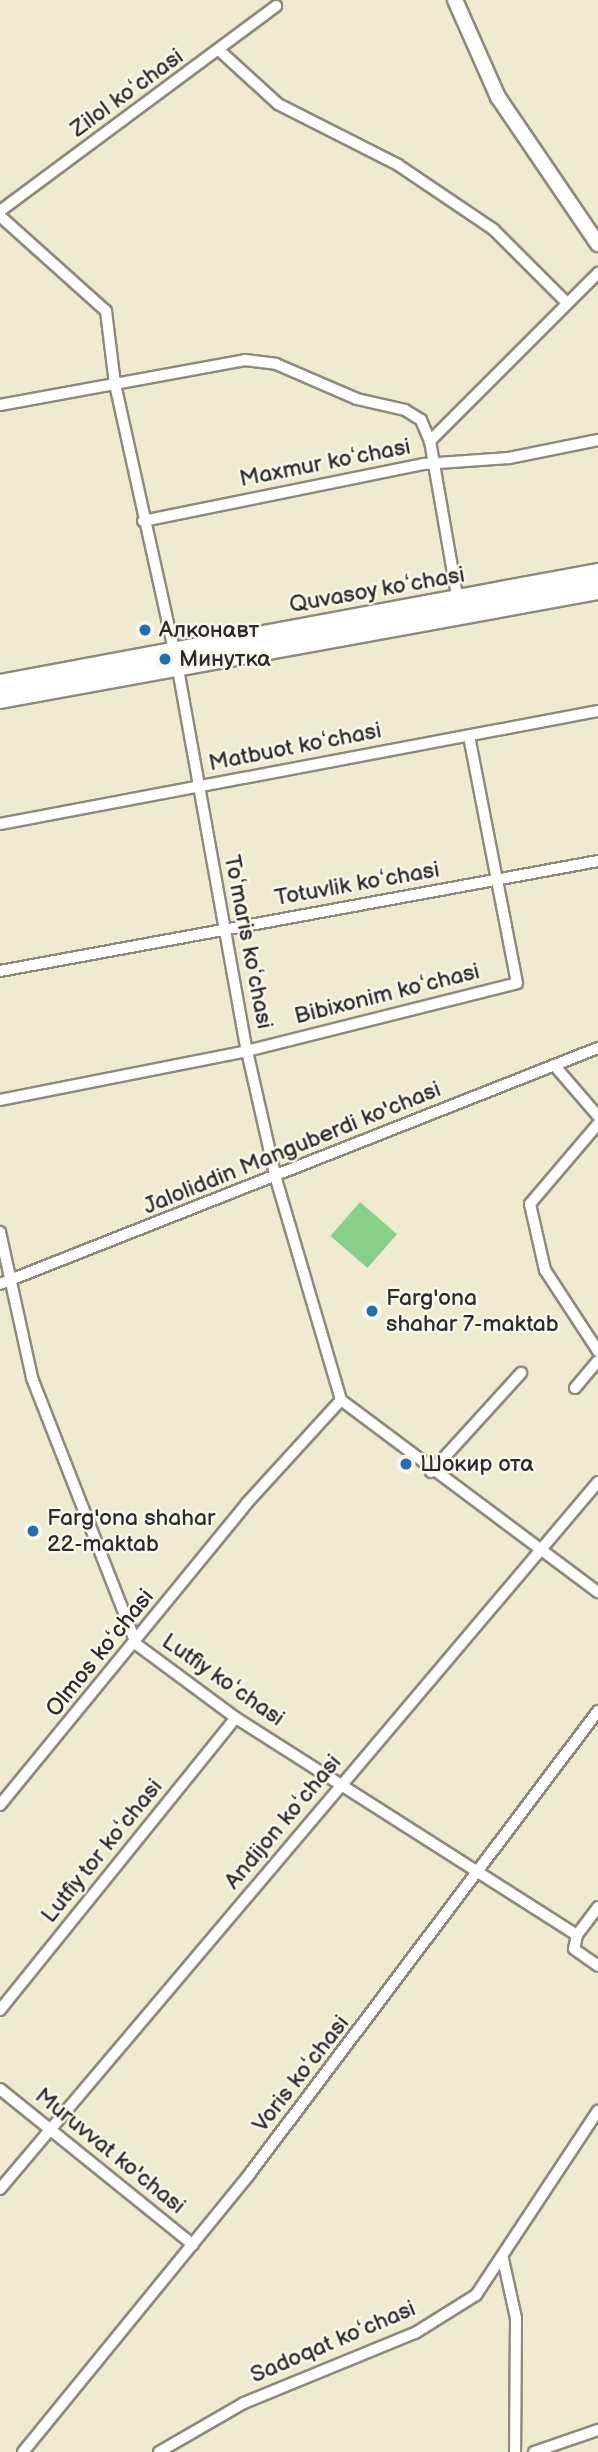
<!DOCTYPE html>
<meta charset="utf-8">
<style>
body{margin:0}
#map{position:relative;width:598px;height:2452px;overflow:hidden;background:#f0ead1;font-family:"Balsamiq Sans",sans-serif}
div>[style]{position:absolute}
.green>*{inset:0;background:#87cf8b;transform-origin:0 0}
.roads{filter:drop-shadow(2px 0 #8e8a7e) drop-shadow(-2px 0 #8e8a7e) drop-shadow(0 2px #8e8a7e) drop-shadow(0 -2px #8e8a7e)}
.minor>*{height:10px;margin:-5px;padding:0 5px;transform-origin:5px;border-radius:5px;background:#fff}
.tertiary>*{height:14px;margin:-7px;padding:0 7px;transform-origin:7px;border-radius:7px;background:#fff}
.primary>*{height:18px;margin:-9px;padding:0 9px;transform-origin:9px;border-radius:9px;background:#fff}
.dots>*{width:19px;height:19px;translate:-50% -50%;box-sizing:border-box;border:4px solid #fbf7ec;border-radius:50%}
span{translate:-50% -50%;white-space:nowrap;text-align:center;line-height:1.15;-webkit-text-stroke:5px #fbf7ec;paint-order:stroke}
.street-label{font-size:23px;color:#2b2b2b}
.poi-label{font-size:23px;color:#2b2b2b}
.left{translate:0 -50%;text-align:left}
</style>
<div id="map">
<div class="green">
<div style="left:360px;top:1202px;width:49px;height:45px;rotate:41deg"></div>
</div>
<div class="roads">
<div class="minor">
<div style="left:220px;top:51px;width:79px;rotate:42.4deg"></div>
<div style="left:278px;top:104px;width:135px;rotate:26.9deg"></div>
<div style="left:398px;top:165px;width:115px;rotate:34deg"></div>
<div style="left:493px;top:229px;width:105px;rotate:45deg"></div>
<div style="left:0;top:211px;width:344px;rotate:-36.6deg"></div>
<div style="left:0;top:216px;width:142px;rotate:41.9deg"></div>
<div style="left:106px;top:311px;width:74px;rotate:83deg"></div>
<div style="left:115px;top:384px;width:292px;rotate:77.5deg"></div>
<div style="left:178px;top:669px;width:388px;rotate:79.8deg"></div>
<div style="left:247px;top:1051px;width:131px;rotate:77.2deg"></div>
<div style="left:276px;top:1179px;width:230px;rotate:73.6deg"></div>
<div style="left:341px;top:1400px;width:321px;rotate:36.8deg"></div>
<div style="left:0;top:405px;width:249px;rotate:-10.4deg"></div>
<div style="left:245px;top:360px;width:31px;rotate:7deg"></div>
<div style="left:276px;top:364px;width:88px;rotate:23.4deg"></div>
<div style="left:357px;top:399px;width:49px;rotate:12.9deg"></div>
<div style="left:405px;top:410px;width:19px;rotate:32deg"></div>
<div style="left:421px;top:420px;width:23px;rotate:67deg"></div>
<div style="left:430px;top:441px;width:162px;rotate:80.1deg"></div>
<div style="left:430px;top:441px;width:238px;rotate:-45deg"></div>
<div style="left:143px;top:521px;width:287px;rotate:-11.5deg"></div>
<div style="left:424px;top:464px;width:85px;rotate:-4deg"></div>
<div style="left:509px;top:458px;width:91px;rotate:-11.4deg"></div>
<div style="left:0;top:824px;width:609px;rotate:-10.7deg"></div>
<div style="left:0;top:971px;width:608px;rotate:-10.42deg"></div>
<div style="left:554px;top:1065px;width:67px;rotate:49.2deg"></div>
<div style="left:0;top:1100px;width:252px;rotate:-11.2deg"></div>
<div style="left:247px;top:1051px;width:278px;rotate:-14.1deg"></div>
<div style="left:517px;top:983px;width:252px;rotate:-101deg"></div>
<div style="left:598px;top:1124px;width:105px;rotate:130.4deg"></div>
<div style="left:530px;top:1204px;width:68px;rotate:77.2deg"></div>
<div style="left:545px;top:1270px;width:97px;rotate:56.8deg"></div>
<div style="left:0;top:1232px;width:149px;rotate:77.6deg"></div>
<div style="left:32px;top:1378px;width:286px;rotate:68.6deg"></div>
<div style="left:136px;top:1644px;width:124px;rotate:36.5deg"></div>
<div style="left:236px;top:1718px;width:404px;rotate:32.5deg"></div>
<div style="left:577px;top:1935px;width:35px;rotate:-53deg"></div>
<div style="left:0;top:1284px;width:643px;rotate:-21.54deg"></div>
<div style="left:575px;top:1388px;width:35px;rotate:-50deg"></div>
<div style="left:431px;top:1472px;width:134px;rotate:-47.7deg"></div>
<div style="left:0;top:1805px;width:390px;rotate:-50.7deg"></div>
<div style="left:247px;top:1503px;width:139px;rotate:-47.6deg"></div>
<div style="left:577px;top:1935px;width:14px;rotate:102deg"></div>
<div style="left:574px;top:1949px;width:29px;rotate:35deg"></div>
<div style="left:0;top:2010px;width:375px;rotate:-51.1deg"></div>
<div style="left:0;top:2089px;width:248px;rotate:38.9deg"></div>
<div style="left:0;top:2189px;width:926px;rotate:-49.77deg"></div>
<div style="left:503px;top:2259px;width:60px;rotate:77.6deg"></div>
<div style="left:516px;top:2318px;width:134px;rotate:90.4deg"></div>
<div style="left:23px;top:2452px;width:361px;rotate:-50.8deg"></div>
<div style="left:251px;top:2172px;width:577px;rotate:-53.03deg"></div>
<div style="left:159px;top:2452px;width:98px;rotate:-30deg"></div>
<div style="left:244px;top:2403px;width:185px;rotate:-22.3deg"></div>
<div style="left:415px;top:2333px;width:72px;rotate:-31.9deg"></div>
<div style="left:476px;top:2295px;width:221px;rotate:-56.5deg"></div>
<div style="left:534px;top:2452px;width:68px;rotate:-19deg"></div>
</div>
<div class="tertiary">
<div style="left:455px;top:0;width:106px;rotate:66.1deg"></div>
<div style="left:498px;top:97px;width:178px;rotate:55.8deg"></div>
</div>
<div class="primary">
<div style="left:0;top:684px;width:608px;rotate:-10.52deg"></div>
<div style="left:0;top:699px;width:608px;rotate:-10.33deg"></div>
</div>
</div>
<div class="dots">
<div style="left:145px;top:630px;background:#1f6fb2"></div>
<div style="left:165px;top:659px;background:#1f6fb2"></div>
<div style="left:372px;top:1311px;background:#1f6fb2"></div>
<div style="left:406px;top:1464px;background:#1f6fb2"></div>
<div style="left:33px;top:1531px;background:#1f6fb2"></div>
</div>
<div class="street-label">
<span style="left:127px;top:93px;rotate:-36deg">Zilol koʻchasi</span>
<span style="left:325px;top:463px;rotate:-11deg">Maxmur koʻchasi</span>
<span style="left:377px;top:590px;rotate:-10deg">Quvasoy koʻchasi</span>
<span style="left:295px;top:747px;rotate:-11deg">Matbuot koʻchasi</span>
<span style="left:357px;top:884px;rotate:-10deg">Totuvlik koʻchasi</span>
<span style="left:248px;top:942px;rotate:79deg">Toʻmaris koʻchasi</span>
<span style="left:387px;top:994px;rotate:-14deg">Bibixonim koʻchasi</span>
<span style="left:292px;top:1148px;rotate:-22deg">Jaloliddin Manguberdi ko'chasi</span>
<span style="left:100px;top:1653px;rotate:-51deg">Olmos koʻchasi</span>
<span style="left:223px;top:1680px;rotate:35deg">Lutfiy koʻchasi</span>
<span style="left:283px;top:1822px;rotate:-50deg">Andijon koʻchasi</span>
<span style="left:102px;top:1851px;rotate:-51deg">Lutfiy tor koʻchasi</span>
<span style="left:301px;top:2074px;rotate:-52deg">Voris koʻchasi</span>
<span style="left:110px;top:2151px;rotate:39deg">Muruvvat ko'chasi</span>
<span style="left:333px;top:2342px;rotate:-23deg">Sadoqat koʻchasi</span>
</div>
<div class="poi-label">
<span class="left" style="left:159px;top:630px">Алконавт</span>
<span class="left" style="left:179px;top:659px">Минутка</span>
<span class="left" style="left:386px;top:1311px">Farg'ona<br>shahar 7-maktab</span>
<span class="left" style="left:420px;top:1464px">Шокир ота</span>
<span class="left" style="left:47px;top:1531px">Farg'ona shahar<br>22-maktab</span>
</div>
</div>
